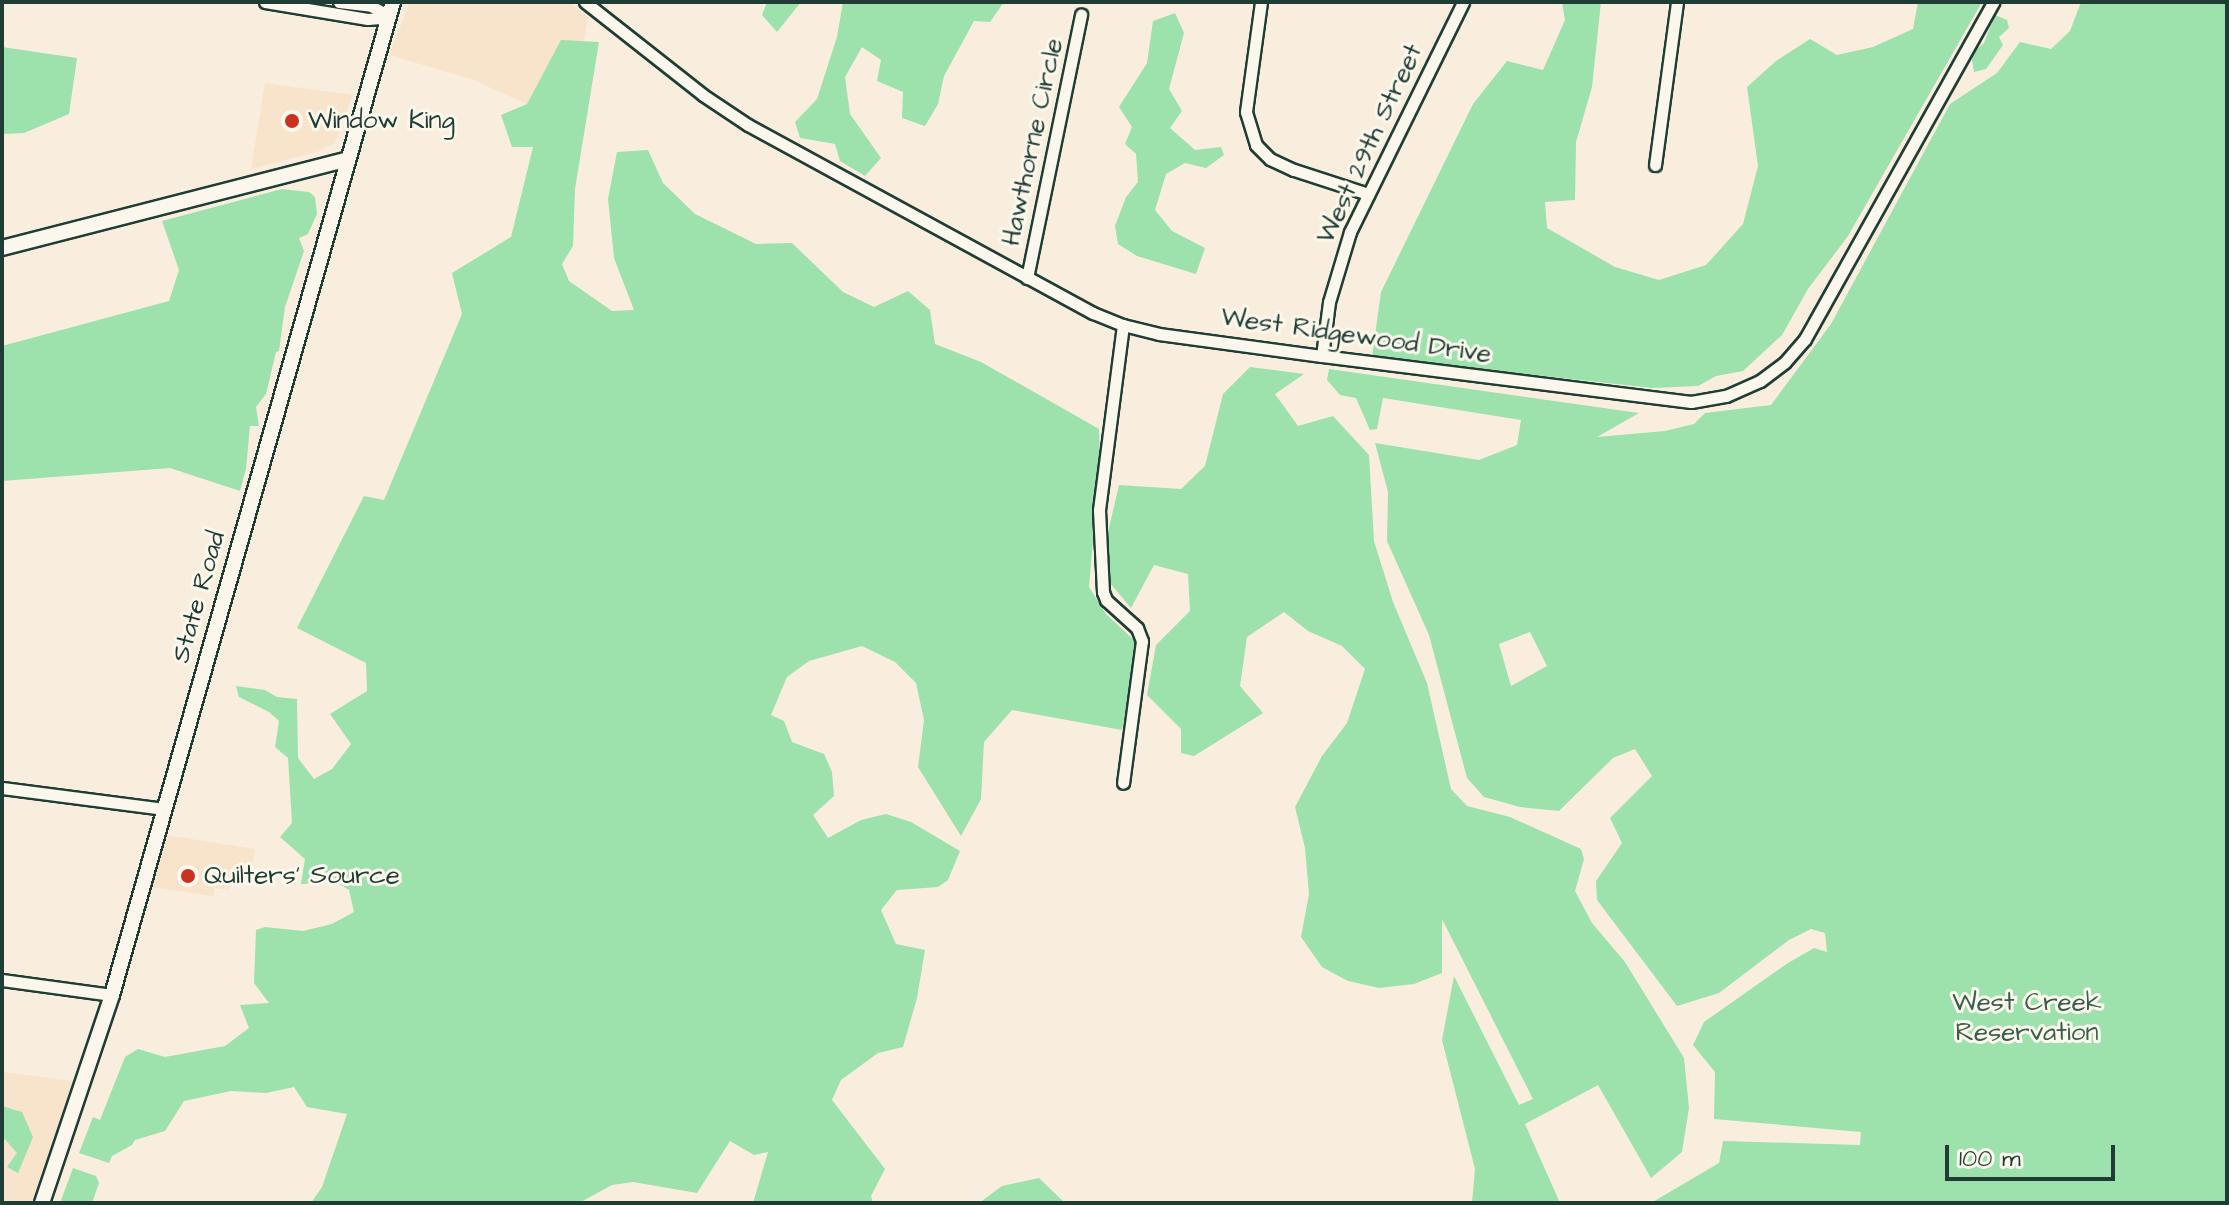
<!DOCTYPE html>
<style>
body{margin:0}
#map{position:relative;width:2229px;height:1205px;overflow:hidden;background:#f9eedd;font-family:"Architects Daughter",sans-serif}
div>[style]{position:absolute}
.built>*{inset:0;background:#f7e4cb}
.green>*{inset:0;background:#9de1ad}
.roads{filter:drop-shadow(2px 0 #1f3d34) drop-shadow(-2px 0 #1f3d34) drop-shadow(0 2px #1f3d34) drop-shadow(0 -2px #1f3d34)}
.minor>*{height:11px;margin:-5.5px;padding:0 5.5px;transform-origin:5.5px;border-radius:5.5px;background:#fbf7ec}
.major>*{height:14px;margin:-7px;padding:0 7px;transform-origin:7px;border-radius:7px;background:#fbf7ec}
.dots>*{width:22px;height:22px;translate:-50% -50%;box-sizing:border-box;border:4px solid #fbf7ec;border-radius:50%}
span{translate:-50% -50%;white-space:nowrap;text-align:center;line-height:1.15;-webkit-text-stroke:6px #fbf7ec;paint-order:stroke}
.poi-label{font-size:26px;color:#1f3d34}
.left{translate:0 -50%;text-align:left}
.street-label{font-size:26px;color:#1f3d34}
.park-label{font-size:26px;color:#385e4c}
.frame{position:absolute;inset:0;border:4px solid #1f3d34;pointer-events:none}
.scale{position:absolute;left:1945px;top:1145px;width:170px;height:36px;box-sizing:border-box;border:4px solid #1f3d34;border-top:0;padding-left:10px;font-size:24px;line-height:28px;white-space:nowrap;color:#1f3d34;-webkit-text-stroke:6px #fbf7ec;paint-order:stroke}
</style>
<div id="map">
<div class="built">
<div style="clip-path:polygon(410px 2px,569px 2px,588px 17px,584px 41px,561px 41px,527px 104px,468px 78px,389px 55px)"></div>
<div style="clip-path:polygon(265px 83px,353px 95px,335px 143px,317px 152px,251px 169px)"></div>
<div style="clip-path:polygon(166px 835px,255px 849px,252px 870px,232px 868px,230px 890px,215px 888px,213px 896px,150px 887px)"></div>
<div style="clip-path:polygon(2px 1072px,81px 1082px,35px 1203px,2px 1203px)"></div>
</div>
<div class="green">
<div style="clip-path:polygon(767px 2px,801px 2px,777px 32px,762px 15px)"></div>
<div style="clip-path:polygon(843px 2px,1004px 2px,990px 22px,974px 21px,944px 76px,938px 104px,925px 126px,902px 118px,903px 92px,877px 81px,881px 60px,862px 47px,845px 77px,850px 114px,881px 158px,865px 176px,840px 161px,835px 144px,800px 138px,795px 122px,817px 99px,837px 37px)"></div>
<div style="clip-path:polygon(1562px 2px,1601px 2px,1592px 87px,1576px 142px,1575px 200px,1545px 202px,1547px 228px,1615px 267px,1659px 280px,1706px 265px,1743px 224px,1758px 166px,1747px 87px,1776px 61px,1810px 39px,1837px 55px,1873px 47px,1913px 29px,1918px 2px,1982px 2px,1848px 236px,1808px 289px,1782px 335px,1743px 371px,1716px 376px,1698px 386px,1652px 388px,1372px 357px,1381px 292px,1473px 104px,1507px 61px,1543px 70px,1565px 20px)"></div>
<div style="clip-path:polygon(evenodd,2081px 2px,2227px 2px,2227px 1203px,1651px 1203px,1719px 1163px,1723px 1141px,1860px 1145px,1861px 1132px,1714px 1119px,1715px 1072px,1693px 1045px,1704px 1022px,1788px 963px,1814px 948px,1827px 952px,1825px 933px,1811px 929px,1789px 940px,1719px 993px,1677px 1006px,1597px 900px,1596px 881px,1622px 843px,1610px 818px,1652px 776px,1635px 749px,1613px 758px,1559px 811px,1520px 807px,1484px 797px,1467px 778px,1429px 635px,1387px 541px,1388px 492px,1375px 443px,1479px 460px,1517px 445px,1521px 420px,1383px 398px,1377px 429px,1370px 430px,1356px 398px,1340px 395px,1327px 380px,1329px 369px,1639px 413px,1597px 437px,1665px 431px,1694px 424px,1705px 413px,1771px 405px,1831px 324px,1950px 104px,1997px 73px,2020px 42px,2051px 49px,2070px 31px,2081px 2px,1530px 632px,1547px 666px,1511px 686px,1499px 644px,1530px 632px)"></div>
<div style="clip-path:polygon(1175px 13px,1184px 33px,1169px 89px,1182px 111px,1170px 128px,1195px 150px,1221px 147px,1224px 155px,1206px 168px,1185px 163px,1166px 174px,1155px 210px,1172px 231px,1205px 248px,1196px 274px,1137px 256px,1118px 244px,1115px 226px,1126px 197px,1138px 182px,1136px 154px,1125px 144px,1132px 127px,1119px 107px,1147px 63px,1153px 21px)"></div>
<div style="clip-path:polygon(1995px 15px,2007px 20px,2009px 28px,1999px 37px,2003px 45px,1986px 69px,1974px 72px,1971px 54px,1984px 43px)"></div>
<div style="clip-path:polygon(561px 40px,599px 42px,575px 189px,573px 246px,562px 264px,569px 281px,612px 311px,634px 310px,614px 258px,608px 199px,617px 152px,648px 150px,663px 183px,695px 214px,756px 244px,792px 243px,843px 292px,874px 307px,908px 291px,930px 310px,935px 344px,981px 362px,1099px 429px,1100px 460px,1089px 587px,1106px 614px,1137px 643px,1122px 730px,1012px 710px,984px 742px,981px 799px,961px 836px,918px 767px,924px 720px,916px 683px,895px 662px,862px 646px,809px 661px,787px 677px,771px 715px,784px 721px,792px 742px,824px 754px,832px 772px,834px 796px,813px 815px,828px 838px,861px 820px,886px 814px,911px 822px,960px 851px,948px 880px,938px 887px,897px 890px,881px 910px,896px 944px,925px 950px,917px 998px,903px 1047px,878px 1053px,841px 1080px,832px 1100px,885px 1169px,871px 1196px,873px 1203px,753px 1203px,768px 1152px,754px 1155px,730px 1141px,697px 1193px,633px 1182px,612px 1185px,579px 1203px,311px 1203px,322px 1187px,347px 1114px,307px 1107px,294px 1087px,266px 1093px,231px 1091px,184px 1101px,165px 1131px,135px 1140px,132px 1145px,112px 1156px,109px 1163px,79px 1153px,93px 1117px,100px 1120px,125px 1057px,138px 1049px,165px 1057px,225px 1046px,249px 1028px,240px 1005px,269px 1003px,254px 983px,256px 930px,265px 927px,303px 931px,332px 924px,354px 912px,349px 890px,336px 882px,301px 884px,305px 859px,280px 837px,292px 823px,288px 758px,275px 747px,279px 721px,269px 712px,239px 697px,236px 686px,265px 690px,277px 697px,297px 699px,298px 758px,314px 779px,332px 769px,351px 744px,330px 714px,367px 691px,366px 663px,297px 628px,364px 496px,384px 500px,462px 314px,452px 273px,511px 237px,533px 147px,512px 147px,501px 115px,527px 104px)"></div>
<div style="clip-path:polygon(2px 47px,77px 58px,69px 114px,24px 133px,2px 134px)"></div>
<div style="clip-path:polygon(282px 189px,309px 192px,315px 197px,317px 214px,308px 234px,299px 238px,304px 251px,285px 307px,279px 351px,276px 352px,266px 394px,256px 407px,259px 426px,250px 426px,246px 469px,240px 491px,170px 468px,2px 481px,2px 346px,169px 301px,179px 270px,162px 221px)"></div>
<div style="clip-path:polygon(1250px 367px,1304px 374px,1275px 394px,1298px 426px,1333px 416px,1369px 455px,1374px 541px,1393px 602px,1427px 683px,1451px 789px,1467px 806px,1510px 817px,1581px 849px,1584px 859px,1575px 891px,1592px 923px,1625px 962px,1684px 1058px,1689px 1108px,1682px 1152px,1651px 1178px,1598px 1085px,1525px 1124px,1560px 1203px,1472px 1203px,1475px 1169px,1442px 1040px,1454px 976px,1519px 1105px,1533px 1099px,1442px 919px,1442px 973px,1414px 984px,1379px 988px,1348px 981px,1322px 967px,1301px 937px,1309px 894px,1305px 848px,1295px 807px,1322px 756px,1347px 723px,1365px 669px,1342px 646px,1308px 631px,1284px 612px,1247px 637px,1240px 686px,1263px 713px,1194px 756px,1181px 753px,1181px 729px,1147px 695px,1156px 645px,1190px 611px,1188px 574px,1154px 565px,1131px 608px,1110px 583px,1108px 532px,1119px 485px,1181px 489px,1205px 466px,1223px 394px)"></div>
<div style="clip-path:polygon(2px 1106px,22px 1112px,33px 1137px,18px 1173px,7px 1167px,17px 1153px,2px 1136px)"></div>
<div style="clip-path:polygon(73px 1168px,96px 1176px,99px 1183px,92px 1203px,60px 1203px)"></div>
<div style="clip-path:polygon(1039px 1178px,1065px 1203px,979px 1203px,1002px 1186px)"></div>
</div>
<div class="roads">
<div class="minor">
<div style="left:265px;top:2px;width:104px;rotate:9.4deg"></div>
<div style="left:368px;top:19px;width:21px;rotate:-5deg"></div>
<div style="left:339px;top:2px;width:32px;rotate:7deg"></div>
<div style="left:371px;top:6px;width:21px;rotate:29deg"></div>
<div style="left:585px;top:2px;width:150px;rotate:38.2deg"></div>
<div style="left:703px;top:95px;width:54px;rotate:33.7deg"></div>
<div style="left:748px;top:125px;width:393px;rotate:28.6deg"></div>
<div style="left:1093px;top:313px;width:32px;rotate:22deg"></div>
<div style="left:1123px;top:325px;width:37px;rotate:14deg"></div>
<div style="left:1159px;top:334px;width:164px;rotate:7.7deg"></div>
<div style="left:1322px;top:356px;width:372px;rotate:7.1deg"></div>
<div style="left:1691px;top:402px;width:36px;rotate:-10deg"></div>
<div style="left:1726px;top:396px;width:37px;rotate:-24deg"></div>
<div style="left:1760px;top:381px;width:31px;rotate:-37deg"></div>
<div style="left:1785px;top:362px;width:30px;rotate:-49deg"></div>
<div style="left:1805px;top:339px;width:386px;rotate:-60.8deg"></div>
<div style="left:1261px;top:2px;width:111px;rotate:97.8deg"></div>
<div style="left:1246px;top:112px;width:34px;rotate:73deg"></div>
<div style="left:1256px;top:145px;width:20px;rotate:45deg"></div>
<div style="left:1270px;top:159px;width:26px;rotate:25deg"></div>
<div style="left:1294px;top:170px;width:78px;rotate:18deg"></div>
<div style="left:1655px;top:165px;width:164px;rotate:-82.3deg"></div>
<div style="left:1027px;top:278px;width:269px;rotate:-78.4deg"></div>
<div style="left:1123px;top:325px;width:187px;rotate:97.4deg"></div>
<div style="left:1099px;top:510px;width:82px;rotate:87.2deg"></div>
<div style="left:1103px;top:592px;width:9px;rotate:69deg"></div>
<div style="left:1106px;top:600px;width:42px;rotate:42.1deg"></div>
<div style="left:1137px;top:628px;width:14px;rotate:69deg"></div>
<div style="left:1142px;top:641px;width:143px;rotate:97.6deg"></div>
<div style="left:1322px;top:356px;width:54px;rotate:-82.6deg"></div>
<div style="left:1329px;top:302px;width:73px;rotate:-73.3deg"></div>
<div style="left:1350px;top:232px;width:256px;rotate:-63.8deg"></div>
<div style="left:2px;top:788px;width:162px;rotate:7.4deg"></div>
<div style="left:2px;top:980px;width:111px;rotate:7.8deg"></div>
</div>
<div class="major">
<div style="left:2px;top:248px;width:357px;rotate:-14.4deg"></div>
<div style="left:42px;top:1203px;width:219px;rotate:-71.4deg"></div>
<div style="left:112px;top:995px;width:1032px;rotate:-74.2deg"></div>
</div>
</div>
<div class="dots">
<div style="left:292px;top:121px;background:#c8321e"></div>
<div style="left:188px;top:876px;background:#c8321e"></div>
</div>
<div class="poi-label">
<span class="left" style="left:308px;top:121px">Window King</span>
<span class="left" style="left:204px;top:876px">Quilters' Source</span>
</div>
<div class="street-label">
<span style="left:1033px;top:142px;rotate:-78deg">Hawthorne Circle</span>
<span style="left:1370px;top:144px;rotate:-65deg">West 29th Street</span>
<span style="left:1356px;top:336px;rotate:8deg">West Ridgewood Drive</span>
<span style="left:199px;top:597px;rotate:-74deg">State Road</span>
</div>
<div class="park-label">
<span style="left:2027px;top:1018px">West Creek<br>Reservation</span>
</div>
<div class="frame"></div>
<div class="scale">100 m</div>
</div>
